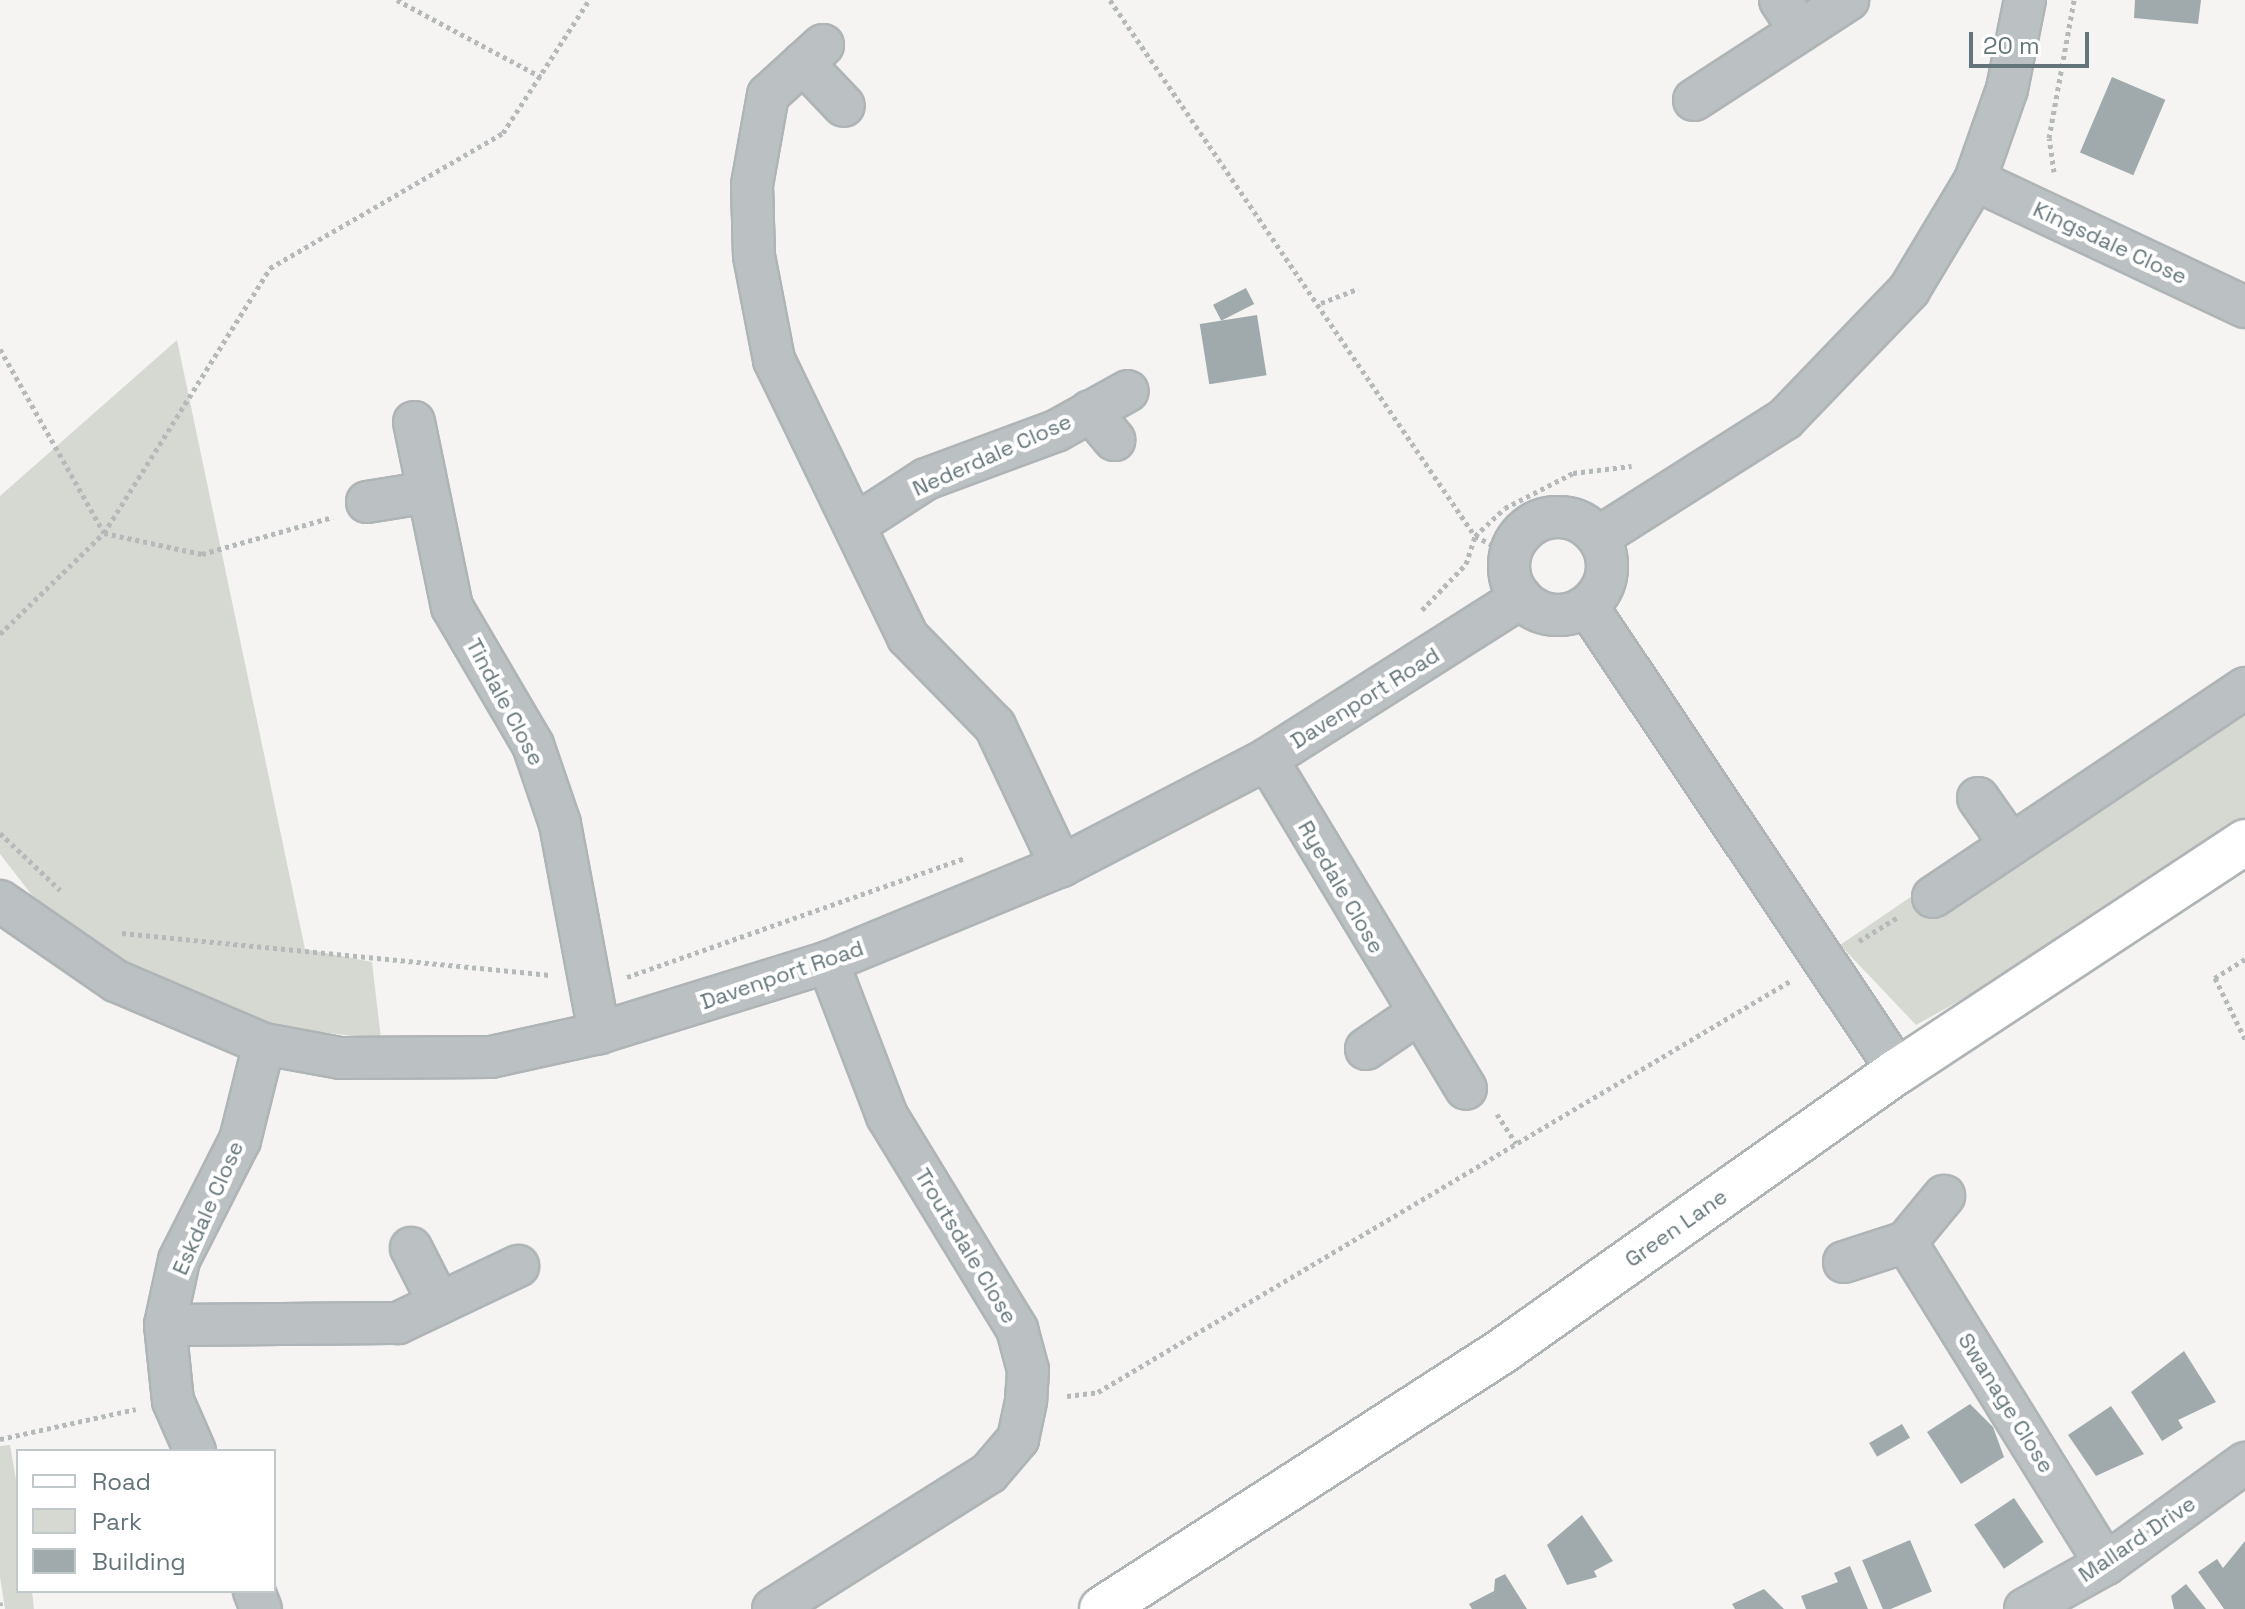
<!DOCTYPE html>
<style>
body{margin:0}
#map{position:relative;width:2245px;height:1609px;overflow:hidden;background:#f5f4f2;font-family:"Space Grotesk",sans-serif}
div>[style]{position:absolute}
.green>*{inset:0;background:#d6d9d2}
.building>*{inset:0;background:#a0aaac;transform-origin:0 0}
.path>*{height:5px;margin-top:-2.5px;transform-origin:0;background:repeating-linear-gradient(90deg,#b5b9ba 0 4px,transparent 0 8px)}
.roads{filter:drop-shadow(2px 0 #afb4b6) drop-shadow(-2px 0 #afb4b6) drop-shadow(0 2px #afb4b6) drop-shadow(0 -2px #afb4b6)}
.minor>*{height:40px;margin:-20px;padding:0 20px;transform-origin:20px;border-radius:20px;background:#bbc0c2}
.minor>.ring{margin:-20px;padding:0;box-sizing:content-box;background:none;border:40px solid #bbc0c2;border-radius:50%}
.major>*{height:44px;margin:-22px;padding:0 22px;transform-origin:22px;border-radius:22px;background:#fff}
span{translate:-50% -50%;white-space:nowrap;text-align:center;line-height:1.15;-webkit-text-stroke:8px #fff;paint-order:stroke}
.street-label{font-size:22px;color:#64757a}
.legend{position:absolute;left:16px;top:1449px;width:260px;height:144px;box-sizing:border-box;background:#fff;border:2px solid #c1c8ca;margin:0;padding:10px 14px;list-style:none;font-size:24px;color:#64757a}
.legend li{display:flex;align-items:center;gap:16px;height:40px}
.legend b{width:40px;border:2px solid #c1c8ca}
.scale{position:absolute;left:1969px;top:32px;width:120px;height:36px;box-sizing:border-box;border:4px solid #64757a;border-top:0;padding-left:10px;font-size:24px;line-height:28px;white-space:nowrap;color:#64757a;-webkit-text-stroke:6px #fff;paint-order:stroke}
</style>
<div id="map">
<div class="green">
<div style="clip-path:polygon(177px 340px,305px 949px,372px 962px,381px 1039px,268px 1026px,125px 967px,38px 903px,0 854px,0 496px)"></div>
<div style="clip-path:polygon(2245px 670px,2245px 842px,1916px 1025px,1840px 945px)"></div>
<div style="clip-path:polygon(10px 1445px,18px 1491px,18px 1591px,32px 1591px,34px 1609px,5px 1609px,0 1577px,0 1446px)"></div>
</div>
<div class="building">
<div style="clip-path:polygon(2135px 0,2201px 0,2198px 24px,2134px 18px)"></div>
<div style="left:2112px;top:77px;width:58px;height:82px;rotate:23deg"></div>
<div style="left:1246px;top:288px;width:18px;height:37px;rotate:63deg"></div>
<div style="left:1257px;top:315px;width:61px;height:58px;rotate:81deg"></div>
<div style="clip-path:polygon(2184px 1351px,2216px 1402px,2178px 1420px,2183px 1428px,2162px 1441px,2131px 1392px)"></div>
<div style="clip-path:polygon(1970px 1404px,1993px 1427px,2004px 1457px,1961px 1484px,1927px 1432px)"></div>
<div style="clip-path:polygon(2111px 1406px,2144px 1454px,2096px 1476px,2068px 1435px)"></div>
<div style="left:1902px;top:1424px;width:16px;height:38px;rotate:60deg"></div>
<div style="left:2014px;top:1498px;width:53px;height:48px;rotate:56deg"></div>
<div style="clip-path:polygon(1582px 1515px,1613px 1561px,1594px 1571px,1597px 1577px,1567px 1585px,1547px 1545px)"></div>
<div style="left:1910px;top:1540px;width:56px;height:52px;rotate:67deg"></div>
<div style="clip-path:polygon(2245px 1541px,2245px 1609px,2224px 1609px,2198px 1572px,2217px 1559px,2223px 1568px)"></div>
<div style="clip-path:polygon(1850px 1566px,1868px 1609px,1806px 1609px,1801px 1596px,1838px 1582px,1834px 1573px)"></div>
<div style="clip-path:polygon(1505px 1574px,1527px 1609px,1472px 1609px,1469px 1604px,1494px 1591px,1495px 1579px)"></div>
<div style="clip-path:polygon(2186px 1584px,2206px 1609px,2174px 1609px,2171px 1596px)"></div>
<div style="clip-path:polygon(1764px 1589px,1784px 1609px,1735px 1609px,1732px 1604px)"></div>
</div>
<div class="path">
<div style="left:397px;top:0;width:163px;rotate:28.1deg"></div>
<div style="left:1110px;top:0;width:648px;rotate:55.75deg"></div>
<div style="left:1475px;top:536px;width:39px;rotate:27deg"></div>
<div style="left:2054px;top:172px;width:34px;rotate:-98deg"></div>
<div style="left:2049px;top:138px;width:140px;rotate:-79.7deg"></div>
<div style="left:1321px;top:303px;width:40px;rotate:-21deg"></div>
<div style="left:0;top:349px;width:211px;rotate:60.5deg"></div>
<div style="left:104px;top:533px;width:100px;rotate:12.1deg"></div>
<div style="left:202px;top:554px;width:136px;rotate:-15.8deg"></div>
<div style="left:1422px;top:610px;width:64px;rotate:-46.3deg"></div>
<div style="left:1466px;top:564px;width:29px;rotate:-72deg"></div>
<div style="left:1475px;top:536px;width:41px;rotate:-43deg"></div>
<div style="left:1505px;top:508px;width:76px;rotate:-27.2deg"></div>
<div style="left:1573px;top:473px;width:59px;rotate:-6.8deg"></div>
<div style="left:0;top:634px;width:145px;rotate:-44.2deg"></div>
<div style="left:104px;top:533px;width:313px;rotate:-57.9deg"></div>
<div style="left:270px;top:268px;width:269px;rotate:-30.1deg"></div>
<div style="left:503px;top:133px;width:158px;rotate:-57.1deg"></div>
<div style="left:0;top:833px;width:83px;rotate:43.5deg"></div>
<div style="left:122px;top:933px;width:430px;rotate:5.6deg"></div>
<div style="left:1859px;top:941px;width:46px;rotate:-31.6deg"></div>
<div style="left:2245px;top:959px;width:36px;rotate:148deg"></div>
<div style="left:2215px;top:978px;width:68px;rotate:63.8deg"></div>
<div style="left:627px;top:977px;width:358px;rotate:-19.4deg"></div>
<div style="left:1497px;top:1114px;width:35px;rotate:57deg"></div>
<div style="left:1067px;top:1396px;width:31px;rotate:-7deg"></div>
<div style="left:1098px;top:1392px;width:807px;rotate:-30.7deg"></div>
<div style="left:0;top:1439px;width:139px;rotate:-12.4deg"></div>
<div style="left:0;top:1602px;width:7px;rotate:82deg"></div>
</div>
<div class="roads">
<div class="minor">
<div style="left:1780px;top:0;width:37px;rotate:57deg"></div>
<div style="left:823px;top:45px;width:74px;rotate:137.7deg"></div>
<div style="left:768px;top:95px;width:91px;rotate:100.1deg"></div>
<div style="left:752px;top:185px;width:71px;rotate:88.4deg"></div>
<div style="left:754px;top:256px;width:106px;rotate:79.1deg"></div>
<div style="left:774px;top:360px;width:308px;rotate:64.2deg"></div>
<div style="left:908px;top:637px;width:124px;rotate:45.7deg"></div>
<div style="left:995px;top:726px;width:155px;rotate:64.8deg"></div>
<div style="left:803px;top:63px;width:59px;rotate:46.4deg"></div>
<div style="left:1694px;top:100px;width:184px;rotate:-33deg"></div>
<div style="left:1975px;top:180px;width:298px;rotate:25.2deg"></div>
<div style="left:1090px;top:411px;width:38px;rotate:50deg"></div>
<div style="left:414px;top:422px;width:189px;rotate:78.4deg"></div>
<div style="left:452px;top:607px;width:160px;rotate:59.6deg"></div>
<div style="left:533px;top:745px;width:83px;rotate:71.1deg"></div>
<div style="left:560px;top:824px;width:213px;rotate:79.4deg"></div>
<div style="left:367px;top:502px;width:57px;rotate:-9.1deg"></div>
<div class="ring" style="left:1509px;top:517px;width:58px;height:58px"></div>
<div style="left:855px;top:525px;width:85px;rotate:-32.9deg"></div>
<div style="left:926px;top:479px;width:139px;rotate:-20.3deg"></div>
<div style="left:1056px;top:431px;width:82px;rotate:-29.1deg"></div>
<div style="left:1599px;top:537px;width:220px;rotate:-32.4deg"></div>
<div style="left:1785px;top:419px;width:179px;rotate:-46.1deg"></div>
<div style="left:1909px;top:290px;width:128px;rotate:-59deg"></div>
<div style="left:1975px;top:180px;width:96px;rotate:-70.6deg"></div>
<div style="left:2007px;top:89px;width:91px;rotate:-78.6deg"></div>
<div style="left:1587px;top:606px;width:559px;rotate:56.22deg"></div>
<div style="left:1267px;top:759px;width:385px;rotate:58.9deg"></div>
<div style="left:1978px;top:798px;width:57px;rotate:54.9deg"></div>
<div style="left:1933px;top:897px;width:376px;rotate:-33.8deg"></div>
<div style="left:0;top:901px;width:141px;rotate:34.6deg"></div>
<div style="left:116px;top:981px;width:161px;rotate:23.1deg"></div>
<div style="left:264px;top:1044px;width:77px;rotate:10.4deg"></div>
<div style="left:340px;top:1058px;width:151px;rotate:-0.4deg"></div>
<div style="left:491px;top:1057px;width:111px;rotate:-12.5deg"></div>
<div style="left:599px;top:1033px;width:240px;rotate:-17.2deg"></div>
<div style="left:828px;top:962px;width:252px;rotate:-22.4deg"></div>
<div style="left:1061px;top:866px;width:232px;rotate:-27.4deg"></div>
<div style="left:1267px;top:759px;width:301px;rotate:-32.4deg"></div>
<div style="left:1366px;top:1049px;width:60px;rotate:-34.2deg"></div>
<div style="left:1906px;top:1242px;width:379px;rotate:58.2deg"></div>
<div style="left:411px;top:1248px;width:62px;rotate:63deg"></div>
<div style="left:1844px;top:1262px;width:65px;rotate:-17.9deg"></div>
<div style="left:1906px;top:1242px;width:60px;rotate:-50.4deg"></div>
<div style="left:165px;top:1325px;width:233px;rotate:-0.5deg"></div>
<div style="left:398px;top:1323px;width:133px;rotate:-25.4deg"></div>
<div style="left:195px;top:1451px;width:55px;rotate:-113.7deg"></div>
<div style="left:173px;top:1401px;width:76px;rotate:-96deg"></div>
<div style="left:165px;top:1325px;width:66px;rotate:-77.8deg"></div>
<div style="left:179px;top:1260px;width:135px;rotate:-63.1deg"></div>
<div style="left:240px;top:1140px;width:99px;rotate:-76deg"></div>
<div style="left:254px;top:1591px;width:19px;rotate:69deg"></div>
<div style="left:773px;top:1609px;width:255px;rotate:-32.2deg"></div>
<div style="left:989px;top:1473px;width:45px;rotate:-49.5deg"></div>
<div style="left:1018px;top:1439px;width:40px;rotate:-78deg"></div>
<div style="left:1026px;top:1400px;width:30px;rotate:-86deg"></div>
<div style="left:1028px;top:1370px;width:42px;rotate:-105deg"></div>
<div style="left:1017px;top:1329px;width:250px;rotate:-121.4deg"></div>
<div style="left:887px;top:1116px;width:165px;rotate:-111deg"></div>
<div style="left:2025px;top:1609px;width:93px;rotate:-29.1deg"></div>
<div style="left:2106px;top:1564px;width:172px;rotate:-36deg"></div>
</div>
<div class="major">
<div style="left:1102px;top:1609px;width:480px;rotate:-32.8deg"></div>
<div style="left:1505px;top:1349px;width:481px;rotate:-35.3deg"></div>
<div style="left:1898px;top:1071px;width:416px;rotate:-33.4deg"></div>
</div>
</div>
<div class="street-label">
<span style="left:2110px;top:243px;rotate:25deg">Kingsdale Close</span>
<span style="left:992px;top:455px;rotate:-24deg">Nederdale Close</span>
<span style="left:1365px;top:698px;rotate:-32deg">Davenport Road</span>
<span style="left:505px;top:702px;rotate:62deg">Tindale Close</span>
<span style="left:1341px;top:887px;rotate:60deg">Ryedale Close</span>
<span style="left:782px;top:975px;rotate:-19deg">Davenport Road</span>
<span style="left:208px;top:1208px;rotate:-66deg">Eskdale Close</span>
<span style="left:1676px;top:1228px;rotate:-35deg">Green Lane</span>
<span style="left:966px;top:1246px;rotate:59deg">Troutsdale Close</span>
<span style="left:2006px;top:1403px;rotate:58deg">Swanage Close</span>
<span style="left:2137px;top:1539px;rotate:-34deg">Mallard Drive</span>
</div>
<ul class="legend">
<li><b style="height:10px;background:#fff"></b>Road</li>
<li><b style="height:22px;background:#d6d9d2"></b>Park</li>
<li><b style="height:22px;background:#a0aaac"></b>Building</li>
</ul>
<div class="scale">20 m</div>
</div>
